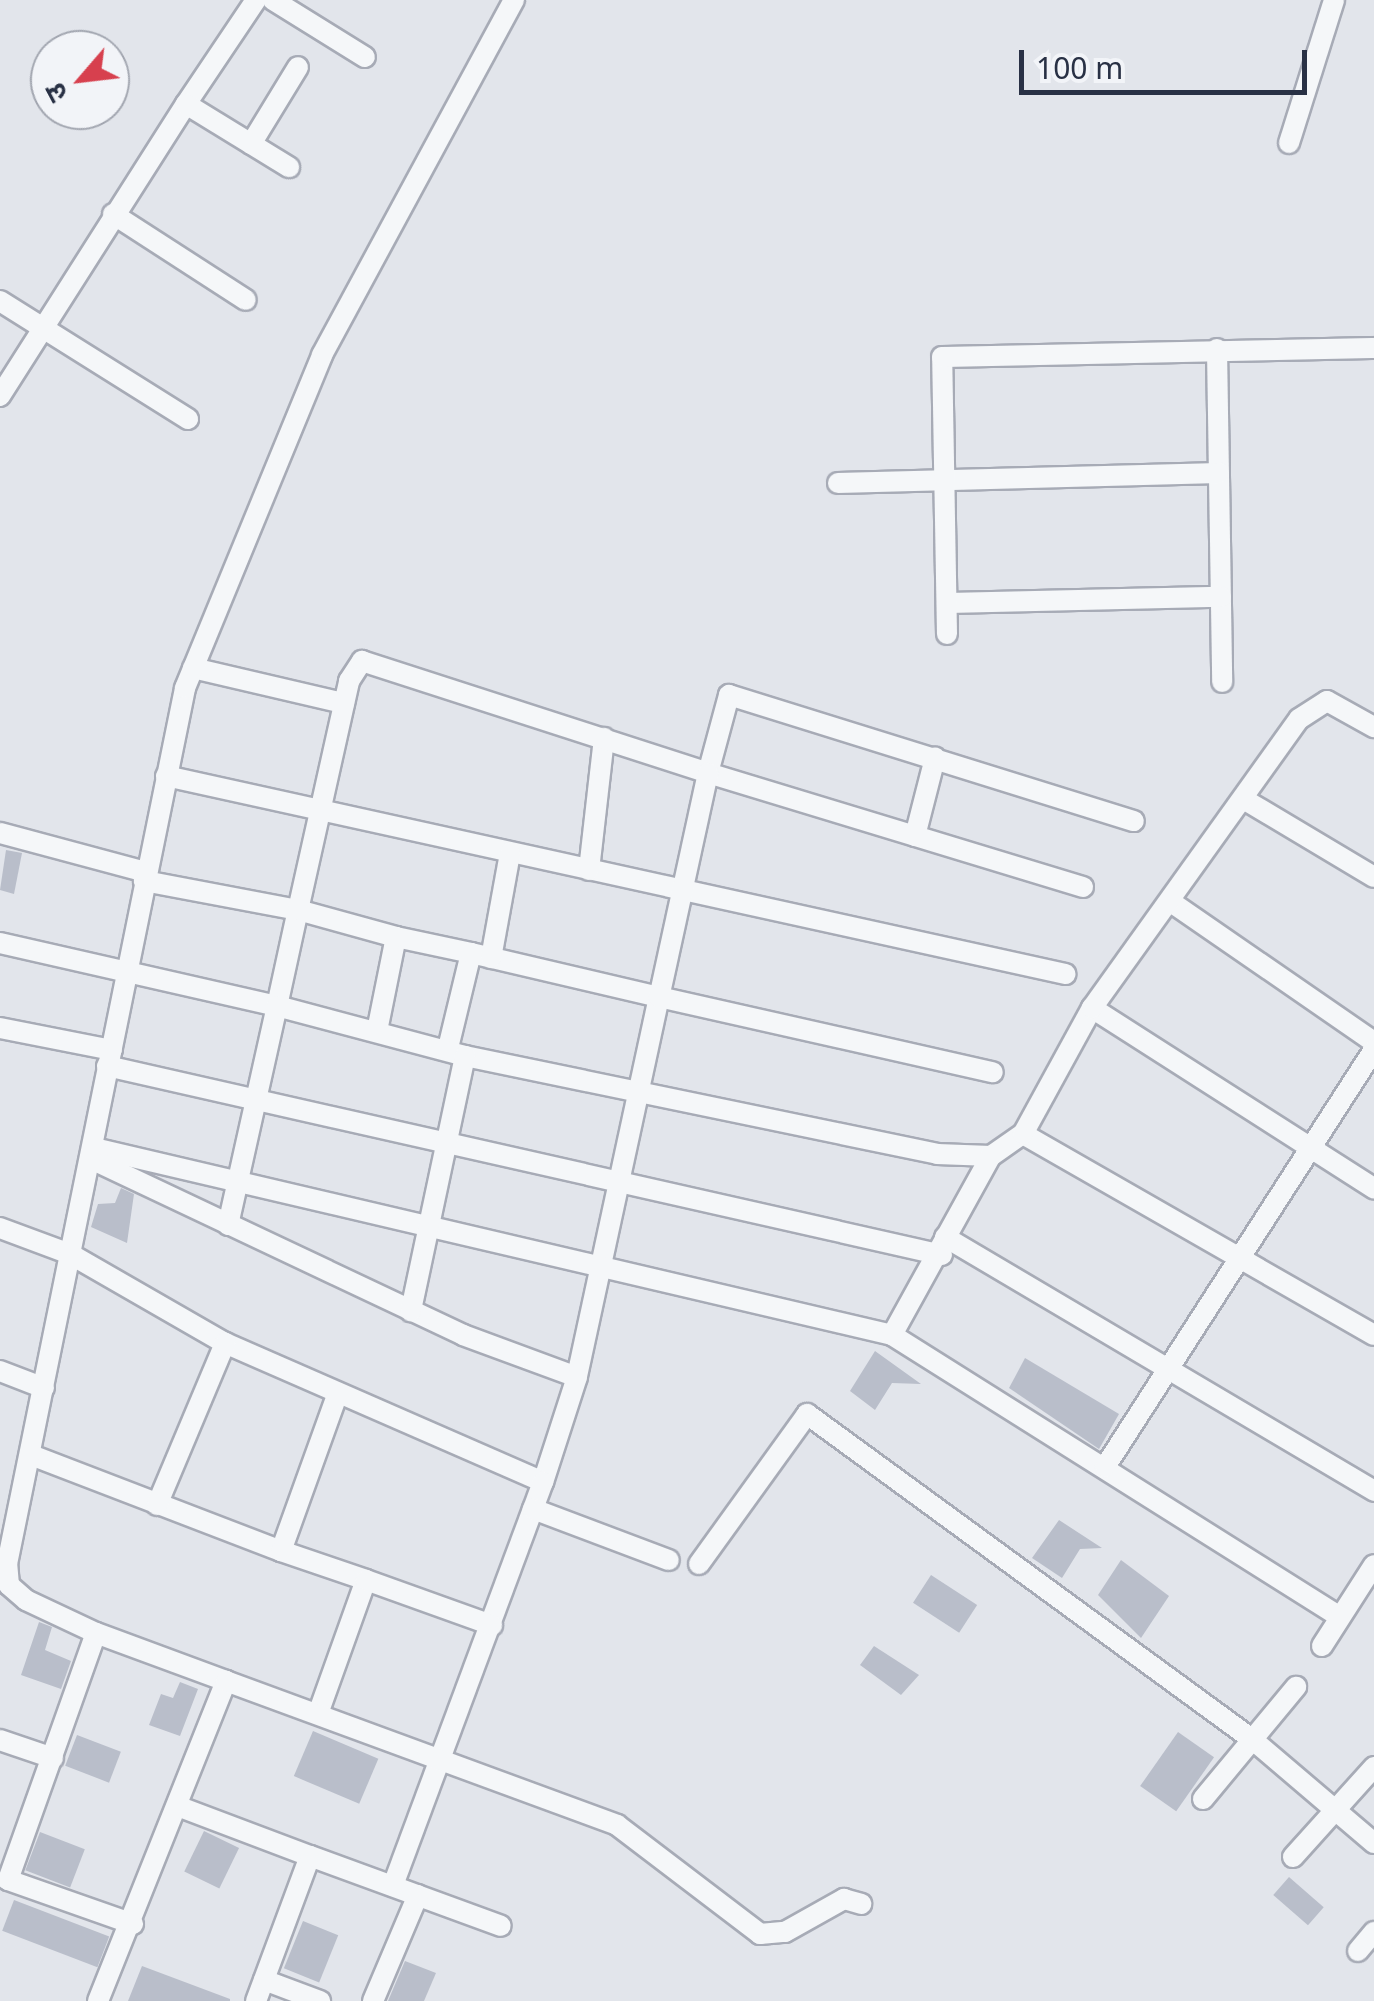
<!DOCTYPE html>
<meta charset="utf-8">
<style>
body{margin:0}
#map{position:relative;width:1374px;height:2001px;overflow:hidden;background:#e2e5eb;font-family:"Noto Sans","Noto Sans Devanagari",sans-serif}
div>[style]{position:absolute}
.building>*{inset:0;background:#b9beca;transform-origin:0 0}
.roads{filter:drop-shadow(2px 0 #a7abb6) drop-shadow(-2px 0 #a7abb6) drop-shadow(0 2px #a7abb6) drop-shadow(0 -2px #a7abb6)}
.minor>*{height:20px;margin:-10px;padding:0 10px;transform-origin:10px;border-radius:10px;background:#f5f7f9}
span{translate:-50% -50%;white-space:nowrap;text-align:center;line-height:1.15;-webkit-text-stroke:10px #f2f4f8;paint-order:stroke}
.north{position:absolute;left:30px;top:30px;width:100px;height:100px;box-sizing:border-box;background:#f2f4f8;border:2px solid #a2a6b0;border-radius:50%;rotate:242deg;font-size:28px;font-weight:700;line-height:40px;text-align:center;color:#293145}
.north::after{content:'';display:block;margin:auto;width:35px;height:45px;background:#d7404e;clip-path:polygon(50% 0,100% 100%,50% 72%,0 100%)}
.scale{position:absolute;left:1019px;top:50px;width:288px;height:45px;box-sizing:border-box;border:5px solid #293145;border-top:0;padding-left:12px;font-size:30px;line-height:35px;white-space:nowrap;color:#293145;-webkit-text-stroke:8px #f2f4f8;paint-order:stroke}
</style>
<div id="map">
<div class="building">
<div style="clip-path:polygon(6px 850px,22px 853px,14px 894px,0 890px)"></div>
<div style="clip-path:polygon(121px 1188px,134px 1194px,127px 1243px,91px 1227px,98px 1204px,115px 1203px)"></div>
<div style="clip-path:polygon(875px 1351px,921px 1384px,892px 1383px,875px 1410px,850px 1391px)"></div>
<div style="clip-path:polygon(1025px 1358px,1119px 1414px,1099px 1449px,1009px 1388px)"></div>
<div style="clip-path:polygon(1059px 1520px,1102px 1548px,1080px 1549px,1062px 1578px,1032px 1558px)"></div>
<div style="clip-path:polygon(1121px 1560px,1169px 1596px,1141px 1638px,1098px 1595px)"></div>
<div style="left:931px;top:1575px;width:55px;height:33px;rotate:33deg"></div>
<div style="clip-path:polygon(39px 1622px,52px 1627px,45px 1650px,71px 1661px,61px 1689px,21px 1675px)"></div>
<div style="clip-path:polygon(874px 1646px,919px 1675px,901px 1695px,860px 1665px)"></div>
<div style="clip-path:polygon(180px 1682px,198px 1689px,180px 1736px,149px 1725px,161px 1694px,173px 1698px)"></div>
<div style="left:313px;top:1731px;width:71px;height:49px;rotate:23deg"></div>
<div style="left:1178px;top:1732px;width:44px;height:66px;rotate:35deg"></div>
<div style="left:77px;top:1735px;width:47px;height:33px;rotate:21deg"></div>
<div style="left:204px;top:1831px;width:39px;height:45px;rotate:26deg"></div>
<div style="left:40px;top:1832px;width:48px;height:41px;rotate:21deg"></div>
<div style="left:1289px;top:1877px;width:46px;height:24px;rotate:41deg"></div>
<div style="left:14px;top:1900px;width:102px;height:33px;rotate:21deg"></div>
<div style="left:303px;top:1921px;width:38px;height:51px;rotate:22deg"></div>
<div style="clip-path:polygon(405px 1961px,436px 1973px,424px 2001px,388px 2001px)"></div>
<div style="clip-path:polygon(142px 1966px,230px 1999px,230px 2001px,128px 2001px)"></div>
</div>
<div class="roads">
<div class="minor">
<div style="left:273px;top:0;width:108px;rotate:31.8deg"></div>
<div style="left:186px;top:104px;width:125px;rotate:-56.1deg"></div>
<div style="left:1289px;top:143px;width:150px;rotate:-72.5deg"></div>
<div style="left:251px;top:144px;width:90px;rotate:-58.6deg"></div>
<div style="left:113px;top:214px;width:158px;rotate:32.9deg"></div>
<div style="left:0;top:301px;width:222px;rotate:32.1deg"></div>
<div style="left:1217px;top:349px;width:333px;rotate:89.1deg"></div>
<div style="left:0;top:396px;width:346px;rotate:-57.5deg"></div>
<div style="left:186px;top:104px;width:121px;rotate:31.5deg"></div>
<div style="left:838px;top:483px;width:381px;rotate:-1.5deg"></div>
<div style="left:947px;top:603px;width:274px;rotate:-1.3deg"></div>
<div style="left:947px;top:634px;width:277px;rotate:-91deg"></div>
<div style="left:942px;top:357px;width:432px;rotate:-1.2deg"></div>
<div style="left:193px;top:668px;width:155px;rotate:13.1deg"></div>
<div style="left:166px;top:776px;width:921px;rotate:12.42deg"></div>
<div style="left:1245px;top:800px;width:150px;rotate:30.8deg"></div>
<div style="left:0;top:833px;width:151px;rotate:15deg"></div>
<div style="left:915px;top:836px;width:81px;rotate:-75.6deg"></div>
<div style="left:589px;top:870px;width:133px;rotate:-83.5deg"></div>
<div style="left:1083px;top:887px;width:392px;rotate:-163.1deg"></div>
<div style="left:708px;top:773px;width:81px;rotate:-74.9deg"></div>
<div style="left:729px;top:695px;width:424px;rotate:17.3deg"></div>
<div style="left:1171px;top:902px;width:247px;rotate:34.6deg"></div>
<div style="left:396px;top:937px;width:77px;rotate:12deg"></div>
<div style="left:471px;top:953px;width:98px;rotate:103.6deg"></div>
<div style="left:0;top:943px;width:284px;rotate:12.8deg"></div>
<div style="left:277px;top:1006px;width:98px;rotate:-77.7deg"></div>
<div style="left:298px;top:910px;width:157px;rotate:-169.3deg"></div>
<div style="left:471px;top:953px;width:193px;rotate:13.2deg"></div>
<div style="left:659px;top:997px;width:389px;rotate:102.2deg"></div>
<div style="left:491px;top:958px;width:107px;rotate:-79.7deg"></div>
<div style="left:1092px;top:1008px;width:335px;rotate:32.6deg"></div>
<div style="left:0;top:1028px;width:114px;rotate:11.1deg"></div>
<div style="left:377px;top:1031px;width:96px;rotate:-78.6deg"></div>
<div style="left:396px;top:937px;width:102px;rotate:-164.6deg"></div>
<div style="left:298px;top:910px;width:235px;rotate:-77.4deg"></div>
<div style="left:349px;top:681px;width:24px;rotate:-57deg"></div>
<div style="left:362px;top:661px;width:364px;rotate:17.9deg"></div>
<div style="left:708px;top:773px;width:229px;rotate:102.3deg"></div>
<div style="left:659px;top:997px;width:342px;rotate:12.7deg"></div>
<div style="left:465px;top:1056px;width:482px;rotate:11.7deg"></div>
<div style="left:937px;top:1154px;width:54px;rotate:2.1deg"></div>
<div style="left:107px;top:1066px;width:856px;rotate:12.75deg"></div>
<div style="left:1023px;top:1134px;width:404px;rotate:29.8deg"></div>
<div style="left:94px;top:1148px;width:820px;rotate:13.19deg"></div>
<div style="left:892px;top:1335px;width:529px;rotate:32.19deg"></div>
<div style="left:91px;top:1159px;width:412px;rotate:25.3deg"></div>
<div style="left:463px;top:1335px;width:121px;rotate:20.2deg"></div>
<div style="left:577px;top:1377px;width:110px;rotate:107.9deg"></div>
<div style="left:228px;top:1225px;width:224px;rotate:-77.4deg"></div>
<div style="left:277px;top:1006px;width:195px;rotate:14.9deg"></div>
<div style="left:465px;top:1056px;width:261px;rotate:102deg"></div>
<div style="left:0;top:1228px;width:75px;rotate:20.4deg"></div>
<div style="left:70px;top:1254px;width:179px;rotate:29.9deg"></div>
<div style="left:225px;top:1343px;width:347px;rotate:23.6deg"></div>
<div style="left:543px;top:1482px;width:431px;rotate:110.4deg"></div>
<div style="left:945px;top:1237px;width:499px;rotate:30.6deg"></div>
<div style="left:892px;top:1335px;width:205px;rotate:-61.1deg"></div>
<div style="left:991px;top:1156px;width:39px;rotate:-35deg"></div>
<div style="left:1023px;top:1134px;width:144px;rotate:-61.3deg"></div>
<div style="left:1092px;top:1008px;width:355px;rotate:-54.4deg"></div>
<div style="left:1299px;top:719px;width:33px;rotate:-33deg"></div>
<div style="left:1327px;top:701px;width:54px;rotate:29deg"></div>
<div style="left:0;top:1371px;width:47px;rotate:21.1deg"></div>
<div style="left:31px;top:1455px;width:268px;rotate:21deg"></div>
<div style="left:281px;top:1551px;width:168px;rotate:-70.2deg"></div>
<div style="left:1105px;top:1467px;width:496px;rotate:-57.2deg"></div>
<div style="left:157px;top:1505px;width:176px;rotate:-67.2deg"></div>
<div style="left:533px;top:1509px;width:145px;rotate:20.6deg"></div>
<div style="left:281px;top:1551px;width:90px;rotate:18.8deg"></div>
<div style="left:699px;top:1564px;width:185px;rotate:-54.2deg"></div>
<div style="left:807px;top:1414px;width:552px;rotate:36.16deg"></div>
<div style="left:1253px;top:1740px;width:159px;rotate:40.4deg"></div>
<div style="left:96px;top:1633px;width:77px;rotate:-154.8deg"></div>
<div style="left:26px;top:1600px;width:23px;rotate:-139deg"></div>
<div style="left:9px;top:1585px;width:21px;rotate:-95deg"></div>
<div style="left:7px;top:1564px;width:894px;rotate:-78.51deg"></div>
<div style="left:185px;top:688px;width:360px;rotate:-67.6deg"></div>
<div style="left:322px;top:355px;width:404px;rotate:-61.6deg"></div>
<div style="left:1322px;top:1646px;width:96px;rotate:-57.3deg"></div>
<div style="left:319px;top:1711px;width:139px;rotate:-70.3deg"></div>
<div style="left:366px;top:1580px;width:134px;rotate:19.7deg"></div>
<div style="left:0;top:1740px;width:56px;rotate:18.8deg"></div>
<div style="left:1203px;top:1799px;width:146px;rotate:-50.3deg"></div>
<div style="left:180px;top:1807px;width:139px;rotate:20.7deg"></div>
<div style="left:310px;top:1856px;width:155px;rotate:110.4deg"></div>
<div style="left:310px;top:1856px;width:203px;rotate:20.1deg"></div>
<div style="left:1293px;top:1857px;width:121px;rotate:-48deg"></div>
<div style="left:133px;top:1924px;width:133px;rotate:-160.6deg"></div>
<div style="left:8px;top:1880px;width:262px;rotate:-70.4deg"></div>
<div style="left:96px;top:1633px;width:139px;rotate:20.3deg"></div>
<div style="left:1358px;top:1951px;width:25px;rotate:-50deg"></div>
<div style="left:264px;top:1980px;width:60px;rotate:20.6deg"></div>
<div style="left:98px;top:2001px;width:345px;rotate:-68.2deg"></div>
<div style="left:226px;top:1681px;width:417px;rotate:20.2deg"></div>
<div style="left:617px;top:1825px;width:180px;rotate:37.3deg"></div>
<div style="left:760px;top:1934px;width:25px;rotate:-5deg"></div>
<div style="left:785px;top:1932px;width:68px;rotate:-29.2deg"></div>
<div style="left:844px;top:1899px;width:18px;rotate:16deg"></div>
<div style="left:373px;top:2001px;width:115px;rotate:-67deg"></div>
</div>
</div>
<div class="north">उ</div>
<div class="scale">100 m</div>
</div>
